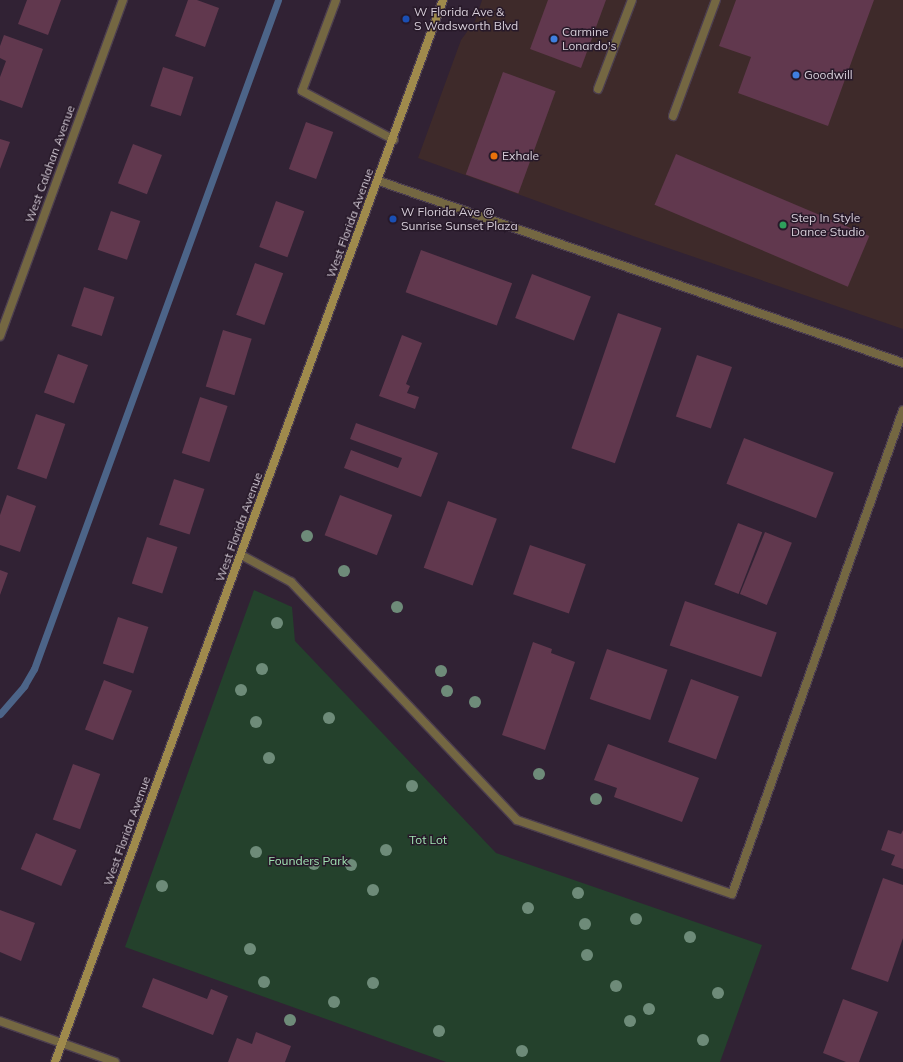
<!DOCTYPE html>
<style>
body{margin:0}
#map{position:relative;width:903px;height:1062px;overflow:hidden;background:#312234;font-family:Mulish,sans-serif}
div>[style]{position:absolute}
.commercial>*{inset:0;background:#3e2a2a}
.green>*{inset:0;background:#24412c}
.stream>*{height:7px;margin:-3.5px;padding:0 3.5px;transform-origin:3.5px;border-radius:3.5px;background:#4c6488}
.building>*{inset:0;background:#61384e;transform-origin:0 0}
.roads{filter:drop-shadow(1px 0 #4c3e4e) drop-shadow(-1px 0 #4c3e4e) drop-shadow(0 1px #4c3e4e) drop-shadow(0 -1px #4c3e4e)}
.lane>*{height:8px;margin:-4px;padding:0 4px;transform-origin:4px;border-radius:4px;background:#746742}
.street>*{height:8px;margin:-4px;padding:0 4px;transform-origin:4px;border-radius:4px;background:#746742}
.secondary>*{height:8px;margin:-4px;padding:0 4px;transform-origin:4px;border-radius:4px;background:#9f8a4c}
.trees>*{width:12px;height:12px;margin:-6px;border-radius:50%;background:#6e8b79}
.dots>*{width:11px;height:11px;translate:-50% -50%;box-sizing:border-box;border:2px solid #271929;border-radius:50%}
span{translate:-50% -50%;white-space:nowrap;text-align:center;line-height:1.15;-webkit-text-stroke:3px #271929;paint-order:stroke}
.poi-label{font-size:12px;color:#d7ced9}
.left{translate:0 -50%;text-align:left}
.street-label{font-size:12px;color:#d7ced9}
.park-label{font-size:12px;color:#9fe1b1}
</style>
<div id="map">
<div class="commercial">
<div style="clip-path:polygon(482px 0,903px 0,903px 329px,636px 237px,418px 158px,461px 40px,475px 21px)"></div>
</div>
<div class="green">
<div style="clip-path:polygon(254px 590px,292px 607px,295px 641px,496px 853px,762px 945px,720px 1062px,446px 1062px,125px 947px)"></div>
</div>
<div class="stream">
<div style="left:0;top:714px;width:37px;rotate:-49deg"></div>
<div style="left:24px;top:686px;width:20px;rotate:-60deg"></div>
<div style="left:34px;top:669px;width:712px;rotate:-69.96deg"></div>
</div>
<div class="building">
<div style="clip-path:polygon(27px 0,61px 0,48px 35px,18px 24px)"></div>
<div style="clip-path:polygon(188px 0,197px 0,219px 8px,205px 47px,175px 36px)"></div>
<div style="clip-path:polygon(548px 0,606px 0,581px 68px,530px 49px)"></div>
<div style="clip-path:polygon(736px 0,874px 0,828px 126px,738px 93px,751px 57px,719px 46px)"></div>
<div style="clip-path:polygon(4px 35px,43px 49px,22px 108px,0 100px,0 77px,6px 61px,0 58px,0 46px)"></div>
<div style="left:163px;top:67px;width:32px;height:41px;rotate:18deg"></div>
<div style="left:503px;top:72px;width:56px;height:109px;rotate:20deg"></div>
<div style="left:306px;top:122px;width:29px;height:50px;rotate:20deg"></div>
<div style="clip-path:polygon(0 139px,10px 142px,0 169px)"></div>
<div style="left:133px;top:144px;width:31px;height:42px;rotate:21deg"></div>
<div style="left:676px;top:154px;width:210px;height:55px;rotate:23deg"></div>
<div style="left:276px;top:201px;width:30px;height:49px;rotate:20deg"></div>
<div style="left:111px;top:211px;width:31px;height:41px;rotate:19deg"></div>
<div style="left:421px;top:250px;width:97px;height:45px;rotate:20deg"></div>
<div style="left:255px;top:263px;width:30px;height:55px;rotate:20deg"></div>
<div style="left:532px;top:274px;width:63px;height:47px;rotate:21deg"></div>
<div style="left:84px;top:287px;width:32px;height:41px;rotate:18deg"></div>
<div style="left:618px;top:313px;width:46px;height:143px;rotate:19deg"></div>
<div style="left:223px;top:330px;width:30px;height:59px;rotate:17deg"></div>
<div style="clip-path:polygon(402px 335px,422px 343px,406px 384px,410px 386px,407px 393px,419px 397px,415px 409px,379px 396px)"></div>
<div style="left:58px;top:354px;width:32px;height:41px;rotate:20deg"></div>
<div style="left:697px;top:355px;width:37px;height:65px;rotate:19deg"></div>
<div style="left:200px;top:397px;width:29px;height:59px;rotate:18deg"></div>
<div style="left:36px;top:414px;width:31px;height:58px;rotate:19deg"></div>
<div style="clip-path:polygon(356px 423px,438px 453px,421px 497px,344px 468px,351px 450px,398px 468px,402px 458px,350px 439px)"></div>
<div style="left:744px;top:438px;width:96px;height:49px;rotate:21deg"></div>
<div style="left:174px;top:479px;width:32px;height:48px;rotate:18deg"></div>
<div style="clip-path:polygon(7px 495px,36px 506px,20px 552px,0 545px,0 515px)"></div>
<div style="left:340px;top:495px;width:56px;height:43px;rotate:21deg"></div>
<div style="left:448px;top:501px;width:52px;height:71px;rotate:20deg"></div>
<div style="left:738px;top:523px;width:26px;height:66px;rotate:21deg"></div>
<div style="left:765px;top:532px;width:29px;height:67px;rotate:22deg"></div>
<div style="left:147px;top:537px;width:32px;height:49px;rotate:18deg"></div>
<div style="left:530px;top:545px;width:59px;height:52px;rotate:19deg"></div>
<div style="clip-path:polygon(0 570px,8px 573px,0 595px)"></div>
<div style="left:685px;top:601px;width:97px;height:47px;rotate:19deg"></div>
<div style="left:118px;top:617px;width:32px;height:49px;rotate:18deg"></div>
<div style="clip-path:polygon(533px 642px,552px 649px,551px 653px,575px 662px,545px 750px,502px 735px)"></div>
<div style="left:607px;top:649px;width:64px;height:53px;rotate:19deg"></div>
<div style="left:691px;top:679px;width:51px;height:67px;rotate:20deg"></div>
<div style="left:104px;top:680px;width:30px;height:53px;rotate:21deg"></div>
<div style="clip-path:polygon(608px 744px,699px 778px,682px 822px,614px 797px,617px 788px,594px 780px)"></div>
<div style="left:73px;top:764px;width:29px;height:59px;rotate:20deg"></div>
<div style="clip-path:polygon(888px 830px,901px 834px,903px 830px,903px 869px,891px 865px,895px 855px,881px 850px)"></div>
<div style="left:36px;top:833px;width:44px;height:39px;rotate:23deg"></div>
<div style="clip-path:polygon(883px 878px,903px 885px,903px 938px,888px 982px,851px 969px)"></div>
<div style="clip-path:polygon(0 910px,35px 923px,21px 961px,0 952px)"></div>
<div style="clip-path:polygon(153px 978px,207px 999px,211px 989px,228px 996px,213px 1035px,142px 1007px)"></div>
<div style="clip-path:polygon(843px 999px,878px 1012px,859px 1062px,846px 1062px,823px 1053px)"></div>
<div style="clip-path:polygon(256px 1032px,291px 1046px,285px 1062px,228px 1062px,237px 1038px,252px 1044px)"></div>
</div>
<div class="roads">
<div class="lane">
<div style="left:336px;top:0;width:97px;rotate:110.5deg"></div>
<div style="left:302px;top:91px;width:104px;rotate:28deg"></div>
<div style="left:598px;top:89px;width:95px;rotate:-69.1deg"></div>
<div style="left:673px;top:116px;width:124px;rotate:-69.7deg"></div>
<div style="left:379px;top:181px;width:555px;rotate:19.15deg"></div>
<div style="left:241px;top:555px;width:57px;rotate:28.4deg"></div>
<div style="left:291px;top:582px;width:328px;rotate:46.5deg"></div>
<div style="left:517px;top:820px;width:227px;rotate:19deg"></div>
<div style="left:732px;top:894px;width:513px;rotate:-70.54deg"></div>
</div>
<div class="street">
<div style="left:0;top:336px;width:358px;rotate:-69.9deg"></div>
<div style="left:0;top:1021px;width:122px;rotate:19.6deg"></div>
</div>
<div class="secondary">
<div style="left:55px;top:1062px;width:1131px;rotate:-69.93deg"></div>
</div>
</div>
<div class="trees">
<div style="left:307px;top:536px"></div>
<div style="left:344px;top:571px"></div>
<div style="left:397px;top:607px"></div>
<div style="left:277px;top:623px"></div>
<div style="left:262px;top:669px"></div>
<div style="left:441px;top:671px"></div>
<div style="left:241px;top:690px"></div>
<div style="left:447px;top:691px"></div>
<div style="left:475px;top:702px"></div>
<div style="left:329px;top:718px"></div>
<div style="left:256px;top:722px"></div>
<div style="left:269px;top:758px"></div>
<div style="left:539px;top:774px"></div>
<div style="left:412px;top:786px"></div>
<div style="left:596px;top:799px"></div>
<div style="left:386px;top:850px"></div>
<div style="left:256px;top:852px"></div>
<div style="left:314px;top:864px"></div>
<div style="left:351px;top:865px"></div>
<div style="left:162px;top:886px"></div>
<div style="left:373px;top:890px"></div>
<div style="left:578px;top:893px"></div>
<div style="left:528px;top:908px"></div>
<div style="left:636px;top:919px"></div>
<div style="left:585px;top:924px"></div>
<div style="left:690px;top:937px"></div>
<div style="left:250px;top:949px"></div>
<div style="left:587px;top:955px"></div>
<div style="left:264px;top:982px"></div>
<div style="left:373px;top:983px"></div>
<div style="left:616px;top:986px"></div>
<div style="left:718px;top:993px"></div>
<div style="left:334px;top:1002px"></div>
<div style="left:649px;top:1009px"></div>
<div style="left:290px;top:1020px"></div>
<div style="left:630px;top:1021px"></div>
<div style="left:439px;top:1031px"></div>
<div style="left:703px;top:1040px"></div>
<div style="left:522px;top:1051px"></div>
</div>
<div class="dots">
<div style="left:406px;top:19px;background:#1a4fb4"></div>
<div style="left:554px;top:39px;background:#3f7fe0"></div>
<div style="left:796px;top:75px;background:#3f7fe0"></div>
<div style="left:494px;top:156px;background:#e8710a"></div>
<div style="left:393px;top:219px;background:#1a4fb4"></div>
<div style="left:783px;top:225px;background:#2e9e5b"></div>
</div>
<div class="poi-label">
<span class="left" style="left:414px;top:19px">W Florida Ave &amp;<br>S Wadsworth Blvd</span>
<span class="left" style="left:562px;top:39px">Carmine<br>Lonardo's</span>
<span class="left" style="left:804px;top:75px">Goodwill</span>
<span class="left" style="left:502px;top:156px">Exhale</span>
<span class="left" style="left:401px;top:219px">W Florida Ave @<br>Sunrise Sunset Plaza</span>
<span class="left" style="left:791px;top:225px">Step In Style<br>Dance Studio</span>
</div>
<div class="street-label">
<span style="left:50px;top:164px;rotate:-70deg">West Calahan Avenue</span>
<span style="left:350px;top:223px;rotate:-70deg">West Florida Avenue</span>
<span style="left:239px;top:527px;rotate:-70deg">West Florida Avenue</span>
<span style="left:127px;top:831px;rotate:-70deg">West Florida Avenue</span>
</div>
<div class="park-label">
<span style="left:428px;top:840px">Tot Lot</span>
<span style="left:308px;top:861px">Founders Park</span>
</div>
</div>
